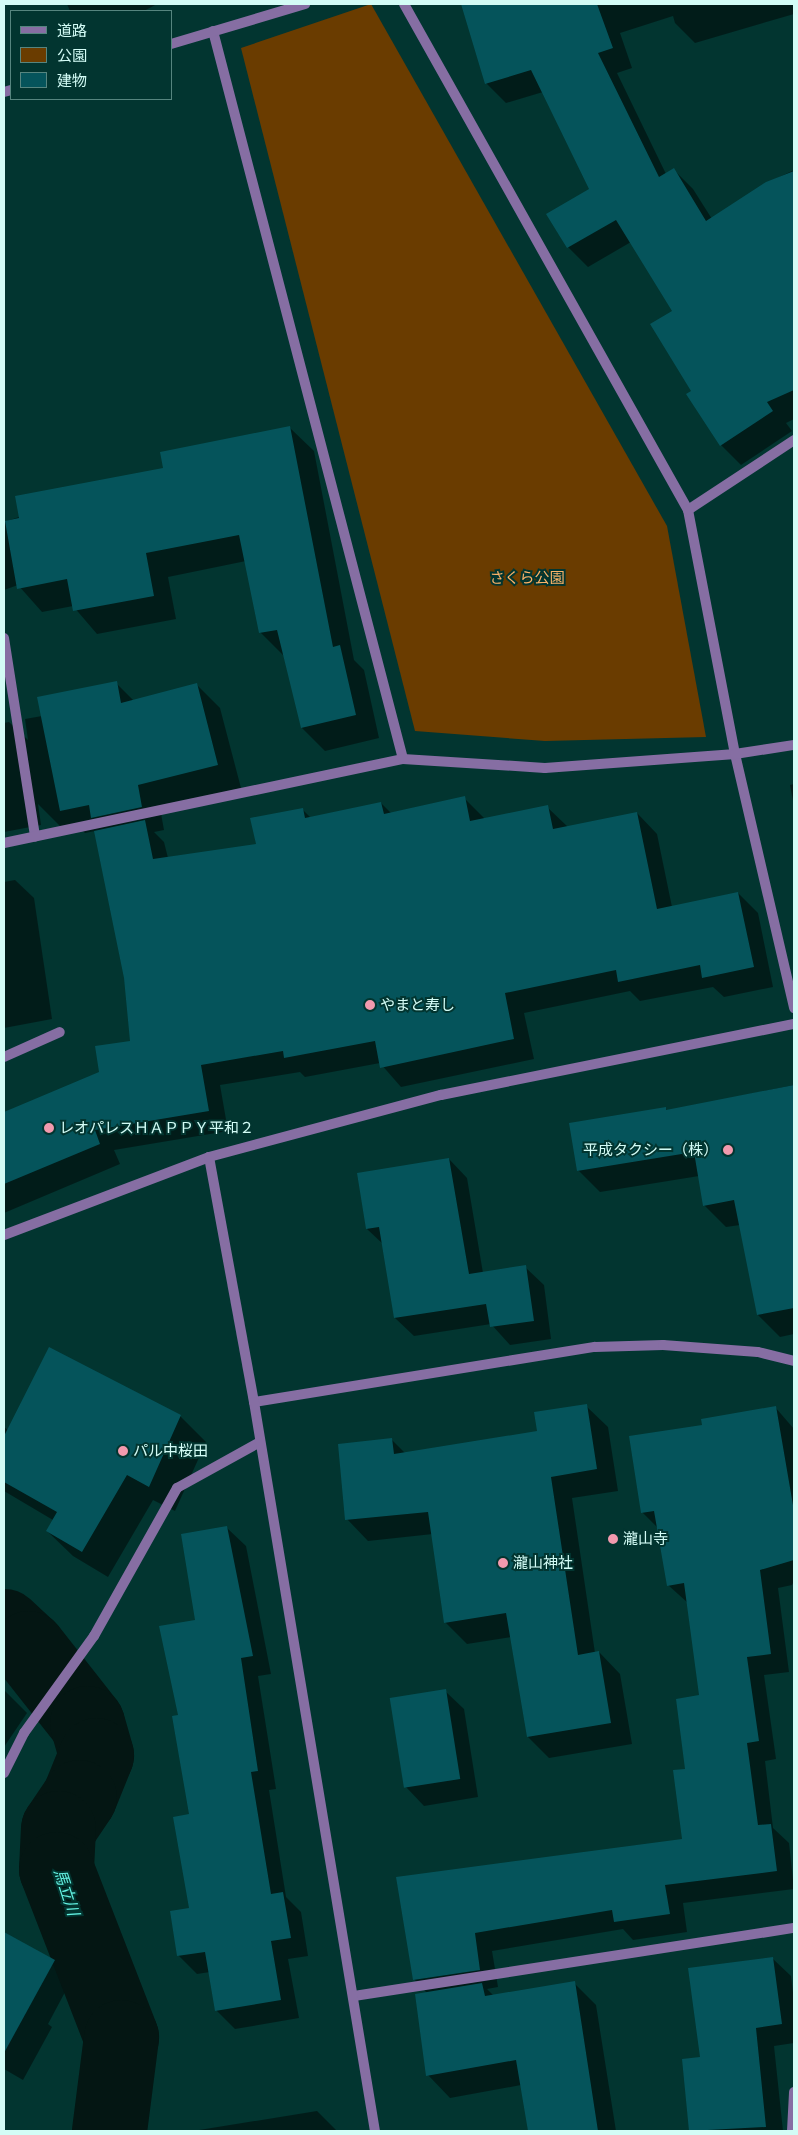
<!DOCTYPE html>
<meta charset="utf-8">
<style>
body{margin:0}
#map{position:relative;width:798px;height:2135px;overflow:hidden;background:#023530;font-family:"PT Sans","Noto Sans JP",sans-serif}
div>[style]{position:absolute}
.green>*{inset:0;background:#6a3c00}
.shadow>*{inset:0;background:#0007}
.river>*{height:75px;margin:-37.5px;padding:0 37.5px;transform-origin:37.5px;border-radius:37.5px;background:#041613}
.building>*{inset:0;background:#05545b;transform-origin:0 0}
.service>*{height:10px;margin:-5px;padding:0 5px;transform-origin:5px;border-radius:5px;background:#866ea3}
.minor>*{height:10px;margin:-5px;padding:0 5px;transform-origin:5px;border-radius:5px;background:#866ea3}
.tertiary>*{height:10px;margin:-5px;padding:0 5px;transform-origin:5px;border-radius:5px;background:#866ea3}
.dots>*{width:14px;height:14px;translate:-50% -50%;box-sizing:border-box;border:2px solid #023530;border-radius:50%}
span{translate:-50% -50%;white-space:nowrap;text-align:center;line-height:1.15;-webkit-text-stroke:4px #023530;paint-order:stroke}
.park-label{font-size:15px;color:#fcb369}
.poi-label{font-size:15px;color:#d3fcf6}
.left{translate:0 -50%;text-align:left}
.right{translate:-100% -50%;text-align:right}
.water-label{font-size:16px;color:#63f1e1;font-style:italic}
.frame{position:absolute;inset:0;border:5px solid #d3fcf6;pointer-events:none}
.legend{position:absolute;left:10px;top:10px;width:162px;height:90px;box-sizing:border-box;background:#023530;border:1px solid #56857f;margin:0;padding:6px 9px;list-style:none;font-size:15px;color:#d3fcf6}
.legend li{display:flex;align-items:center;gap:10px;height:25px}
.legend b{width:25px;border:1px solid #56857f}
</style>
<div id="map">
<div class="green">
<div style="clip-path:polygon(371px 4px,667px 526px,706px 737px,545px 741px,415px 731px,241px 48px)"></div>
</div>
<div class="shadow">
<div style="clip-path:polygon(67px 4px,157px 4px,144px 11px,70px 11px)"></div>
<div style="clip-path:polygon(462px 4px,794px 4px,794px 14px,695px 43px,675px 23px,673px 16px,620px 33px,632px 68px,617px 73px,666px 174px,673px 169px,693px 189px,712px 219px,767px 183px,794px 170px,794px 419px,786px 423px,792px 431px,741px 465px,721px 445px,692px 391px,674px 311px,631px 242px,588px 267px,568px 247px,591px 190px,543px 92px,506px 103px,486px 83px)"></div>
<div style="clip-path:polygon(290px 428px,314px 451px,354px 660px,364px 670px,379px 738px,325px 751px,302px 728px,284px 656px,260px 632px,246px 561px,168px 577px,176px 619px,97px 634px,73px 606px,42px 612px,18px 585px,4px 590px,4px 522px)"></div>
<div style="clip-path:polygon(116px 683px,134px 701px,196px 684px,220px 708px,241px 788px,160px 808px,164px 830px,154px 832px,164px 842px,168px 858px,257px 845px,302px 809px,311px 818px,381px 803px,391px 813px,464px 798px,485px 819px,547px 807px,568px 827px,637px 813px,657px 834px,672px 907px,738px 893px,758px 913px,773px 987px,724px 997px,713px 987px,640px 1001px,630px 991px,524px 1013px,534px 1059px,401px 1087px,380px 1063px,305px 1077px,300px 1072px,220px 1085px,228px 1131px,114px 1150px,120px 1164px,4px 1213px,4px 1113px,101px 1073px,131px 1042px,125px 978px,95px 831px,85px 833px,76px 825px,61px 827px,38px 804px,41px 825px,4px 832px,4px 723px,9px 722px,28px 740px,25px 719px,42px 716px)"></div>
<div style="clip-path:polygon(794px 784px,794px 806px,790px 785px)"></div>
<div style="clip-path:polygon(15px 880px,34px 898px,52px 1019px,4px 1028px,4px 882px)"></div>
<div style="clip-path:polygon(794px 1085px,794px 1334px,780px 1337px,758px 1315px,740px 1225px,726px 1227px,704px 1205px,699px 1176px,600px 1192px,578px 1170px,665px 1109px,668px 1111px)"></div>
<div style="clip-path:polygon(449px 1159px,467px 1178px,483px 1273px,525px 1267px,544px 1285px,551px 1339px,510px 1345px,491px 1324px,414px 1336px,395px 1318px,384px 1245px,367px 1229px)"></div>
<div style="clip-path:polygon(50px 1349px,180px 1416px,206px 1442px,175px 1511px,153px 1500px,108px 1577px,73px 1556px,47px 1531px,53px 1520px,4px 1491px,4px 1427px,8px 1430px)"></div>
<div style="clip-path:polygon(586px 1406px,608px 1427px,618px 1491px,572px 1498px,595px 1653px,599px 1652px,620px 1674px,632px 1744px,549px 1758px,528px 1737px,511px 1637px,467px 1644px,445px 1622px,433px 1534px,368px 1541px,347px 1519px,391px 1439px,405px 1453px,538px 1432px)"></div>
<div style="clip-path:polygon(775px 1407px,794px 1429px,794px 1581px,792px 1585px,778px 1588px,789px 1672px,764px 1675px,776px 1759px,765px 1761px,773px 1828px,789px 1843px,794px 1889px,683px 1903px,687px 1932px,633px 1940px,623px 1929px,492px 1951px,498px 1987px,487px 1989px,494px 1996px,574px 1983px,596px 2005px,616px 2131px,529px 2131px,521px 2085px,450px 2098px,428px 2075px,427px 1993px,414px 1979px,398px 1878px,684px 1840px,687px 1770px,701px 1697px,688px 1603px,668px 1585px,659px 1529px,642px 1512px,703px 1426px)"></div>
<div style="clip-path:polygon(227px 1528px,246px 1546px,271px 1674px,258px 1676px,276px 1789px,269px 1790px,286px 1897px,301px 1912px,308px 1956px,288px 1959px,299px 2018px,235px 2029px,217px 2011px,210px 1972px,197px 1974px,179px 1956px,172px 1912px,190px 1909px,190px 1815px,179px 1716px,197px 1621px)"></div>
<div style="clip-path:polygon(4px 1690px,27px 1713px,4px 1747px)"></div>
<div style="clip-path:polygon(445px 1691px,464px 1709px,478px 1797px,424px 1806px,406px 1787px)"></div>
<div style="clip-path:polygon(4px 1934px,54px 1961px,72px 1979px,48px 2024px,52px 2027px,23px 2080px,4px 2069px)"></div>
<div style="clip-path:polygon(772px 1958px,791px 1976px,794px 2001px,794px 2043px,774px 2046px,783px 2131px,690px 2131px,683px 2060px,702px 2058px)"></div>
<div style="clip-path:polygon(317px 2111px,337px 2131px,193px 2131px)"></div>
</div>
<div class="river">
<div style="left:4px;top:1626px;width:33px;rotate:43deg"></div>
<div style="left:28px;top:1648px;width:95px;rotate:51.8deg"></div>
<div style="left:87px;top:1723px;width:33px;rotate:74deg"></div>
<div style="left:96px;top:1755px;width:45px;rotate:112deg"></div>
<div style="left:79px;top:1797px;width:37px;rotate:124deg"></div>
<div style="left:58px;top:1828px;width:41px;rotate:92.8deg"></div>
<div style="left:56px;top:1869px;width:180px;rotate:68.8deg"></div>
<div style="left:121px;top:2037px;width:95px;rotate:97.3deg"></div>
</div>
<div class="building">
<div style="clip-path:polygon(461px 4px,597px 4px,613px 48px,598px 53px,659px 177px,674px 168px,706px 221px,766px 182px,794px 171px,794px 390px,767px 402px,773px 411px,720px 446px,686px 394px,691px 391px,650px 324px,672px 311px,616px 220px,567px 248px,546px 214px,589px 189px,531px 70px,485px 84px)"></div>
<div style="clip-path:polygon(290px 426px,333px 647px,340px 645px,356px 715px,301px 728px,277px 630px,259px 633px,239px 535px,146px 553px,154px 596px,73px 611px,67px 579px,17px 589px,5px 521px,19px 518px,15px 496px,163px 468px,160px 452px)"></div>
<div style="clip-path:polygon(117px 681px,121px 703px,197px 683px,218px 765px,138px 785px,142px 807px,91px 818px,89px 805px,60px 811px,37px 697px)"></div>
<div style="clip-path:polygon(465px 796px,470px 821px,548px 805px,553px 829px,637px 812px,657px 909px,738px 892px,754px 967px,702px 978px,700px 965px,618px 982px,616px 970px,505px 993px,514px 1039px,380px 1068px,375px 1041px,284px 1058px,283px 1051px,201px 1065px,209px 1111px,95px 1130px,100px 1144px,4px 1184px,4px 1112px,99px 1072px,95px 1046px,130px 1041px,124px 978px,94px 831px,145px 820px,153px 859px,256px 844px,250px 818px,303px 808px,305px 818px,381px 802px,384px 814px)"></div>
<div style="clip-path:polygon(794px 1085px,794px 1308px,757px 1315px,734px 1200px,703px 1206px,694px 1152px,577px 1171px,569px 1123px,666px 1107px,666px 1110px)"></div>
<div style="clip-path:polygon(449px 1158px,469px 1274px,526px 1265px,534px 1321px,490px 1327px,486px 1304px,394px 1318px,379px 1227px,366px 1229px,357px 1173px)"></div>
<div style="clip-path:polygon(49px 1347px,181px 1415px,149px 1487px,127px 1475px,82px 1552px,46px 1531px,57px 1512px,4px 1482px,4px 1436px)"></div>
<div style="clip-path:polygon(587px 1404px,597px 1469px,551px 1477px,578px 1655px,599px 1651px,611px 1723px,527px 1737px,506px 1613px,444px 1623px,428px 1512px,345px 1520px,338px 1444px,392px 1438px,394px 1454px,537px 1431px,534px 1412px)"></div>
<div style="clip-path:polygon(776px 1406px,794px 1511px,794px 1560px,760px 1570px,771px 1654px,747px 1657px,759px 1741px,747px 1743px,758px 1825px,771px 1824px,777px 1871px,665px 1885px,670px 1914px,614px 1922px,612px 1910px,475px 1933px,480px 1970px,413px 1980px,396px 1877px,682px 1839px,673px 1770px,685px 1769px,676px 1699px,699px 1695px,684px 1583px,667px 1586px,654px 1511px,641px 1513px,629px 1436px,702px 1425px,701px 1419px)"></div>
<div style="clip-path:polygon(227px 1526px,253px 1656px,241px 1658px,258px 1771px,251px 1772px,271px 1894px,283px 1892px,291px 1938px,271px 1941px,281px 2000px,215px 2011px,205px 1952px,177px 1956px,170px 1911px,189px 1908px,173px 1817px,189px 1814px,172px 1716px,178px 1715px,159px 1626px,195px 1620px,181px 1534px)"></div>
<div style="left:446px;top:1689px;width:91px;height:57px;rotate:81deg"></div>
<div style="clip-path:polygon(4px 1932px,55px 1960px,4px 2053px)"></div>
<div style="clip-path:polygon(773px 1957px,782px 2024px,756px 2028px,766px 2127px,689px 2131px,682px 2059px,700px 2057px,688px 1968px)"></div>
<div style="clip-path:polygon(575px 1981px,598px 2131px,528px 2131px,516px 2060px,426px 2076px,415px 1994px,482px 1983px,485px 1996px)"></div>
</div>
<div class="service">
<div style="left:404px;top:4px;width:580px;rotate:60.7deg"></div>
<div style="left:688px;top:510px;width:248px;rotate:79.1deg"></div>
<div style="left:735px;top:754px;width:261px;rotate:76.9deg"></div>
<div style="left:213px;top:31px;width:752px;rotate:75.37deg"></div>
<div style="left:171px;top:44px;width:140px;rotate:-16.6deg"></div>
<div style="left:4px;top:92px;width:7px;rotate:-16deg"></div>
<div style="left:688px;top:510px;width:127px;rotate:-33.4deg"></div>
<div style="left:4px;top:638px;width:201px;rotate:81.1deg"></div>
<div style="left:4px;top:843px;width:408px;rotate:-11.9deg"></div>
<div style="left:403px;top:759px;width:142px;rotate:3.6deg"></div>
<div style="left:545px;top:768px;width:191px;rotate:-4.2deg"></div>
<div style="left:735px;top:754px;width:60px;rotate:-8.7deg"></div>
<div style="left:4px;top:1057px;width:61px;rotate:-24.1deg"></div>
<div style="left:254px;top:1402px;width:345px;rotate:-9.2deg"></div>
<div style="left:595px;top:1347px;width:68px;rotate:-1.7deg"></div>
<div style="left:663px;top:1345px;width:95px;rotate:4.2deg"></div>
<div style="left:758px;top:1352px;width:37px;rotate:14deg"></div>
<div style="left:4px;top:1773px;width:45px;rotate:-63.4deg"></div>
<div style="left:24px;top:1733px;width:120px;rotate:-54.2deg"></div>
<div style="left:94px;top:1636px;width:170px;rotate:-60.7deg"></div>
<div style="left:177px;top:1488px;width:95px;rotate:-29deg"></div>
<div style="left:354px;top:1996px;width:445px;rotate:-8.8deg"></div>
<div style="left:792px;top:2131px;width:39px;rotate:-87deg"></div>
</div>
<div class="minor">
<div style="left:209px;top:1157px;width:249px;rotate:79.6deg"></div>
<div style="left:254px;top:1402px;width:739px;rotate:80.58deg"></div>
</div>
<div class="tertiary">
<div style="left:4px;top:1235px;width:219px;rotate:-20.8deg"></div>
<div style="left:209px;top:1157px;width:240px;rotate:-15deg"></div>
<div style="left:441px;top:1095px;width:360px;rotate:-11.4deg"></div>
</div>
<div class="dots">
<div style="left:370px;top:1005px;background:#f29aae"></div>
<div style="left:49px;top:1128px;background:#f29aae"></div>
<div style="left:728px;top:1150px;background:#f29aae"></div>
<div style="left:123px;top:1451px;background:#f29aae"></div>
<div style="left:613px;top:1539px;background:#f29aae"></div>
<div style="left:503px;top:1563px;background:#f29aae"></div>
</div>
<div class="park-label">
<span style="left:527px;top:578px">さくら公園</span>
</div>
<div class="poi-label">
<span class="left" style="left:380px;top:1005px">やまと寿し</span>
<span class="left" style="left:59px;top:1128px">レオパレスＨＡＰＰＹ平和２</span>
<span class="right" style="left:718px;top:1150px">平成タクシー（株）</span>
<span class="left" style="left:133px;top:1451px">パル中桜田</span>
<span class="left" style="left:623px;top:1539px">瀧山寺</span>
<span class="left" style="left:513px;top:1563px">瀧山神社</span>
</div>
<div class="water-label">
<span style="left:67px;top:1892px;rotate:72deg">馬立川</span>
</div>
<div class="frame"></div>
<ul class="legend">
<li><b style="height:6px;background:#866ea3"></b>道路</li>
<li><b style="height:14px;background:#6a3c00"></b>公園</li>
<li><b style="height:14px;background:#05545b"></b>建物</li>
</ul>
</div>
